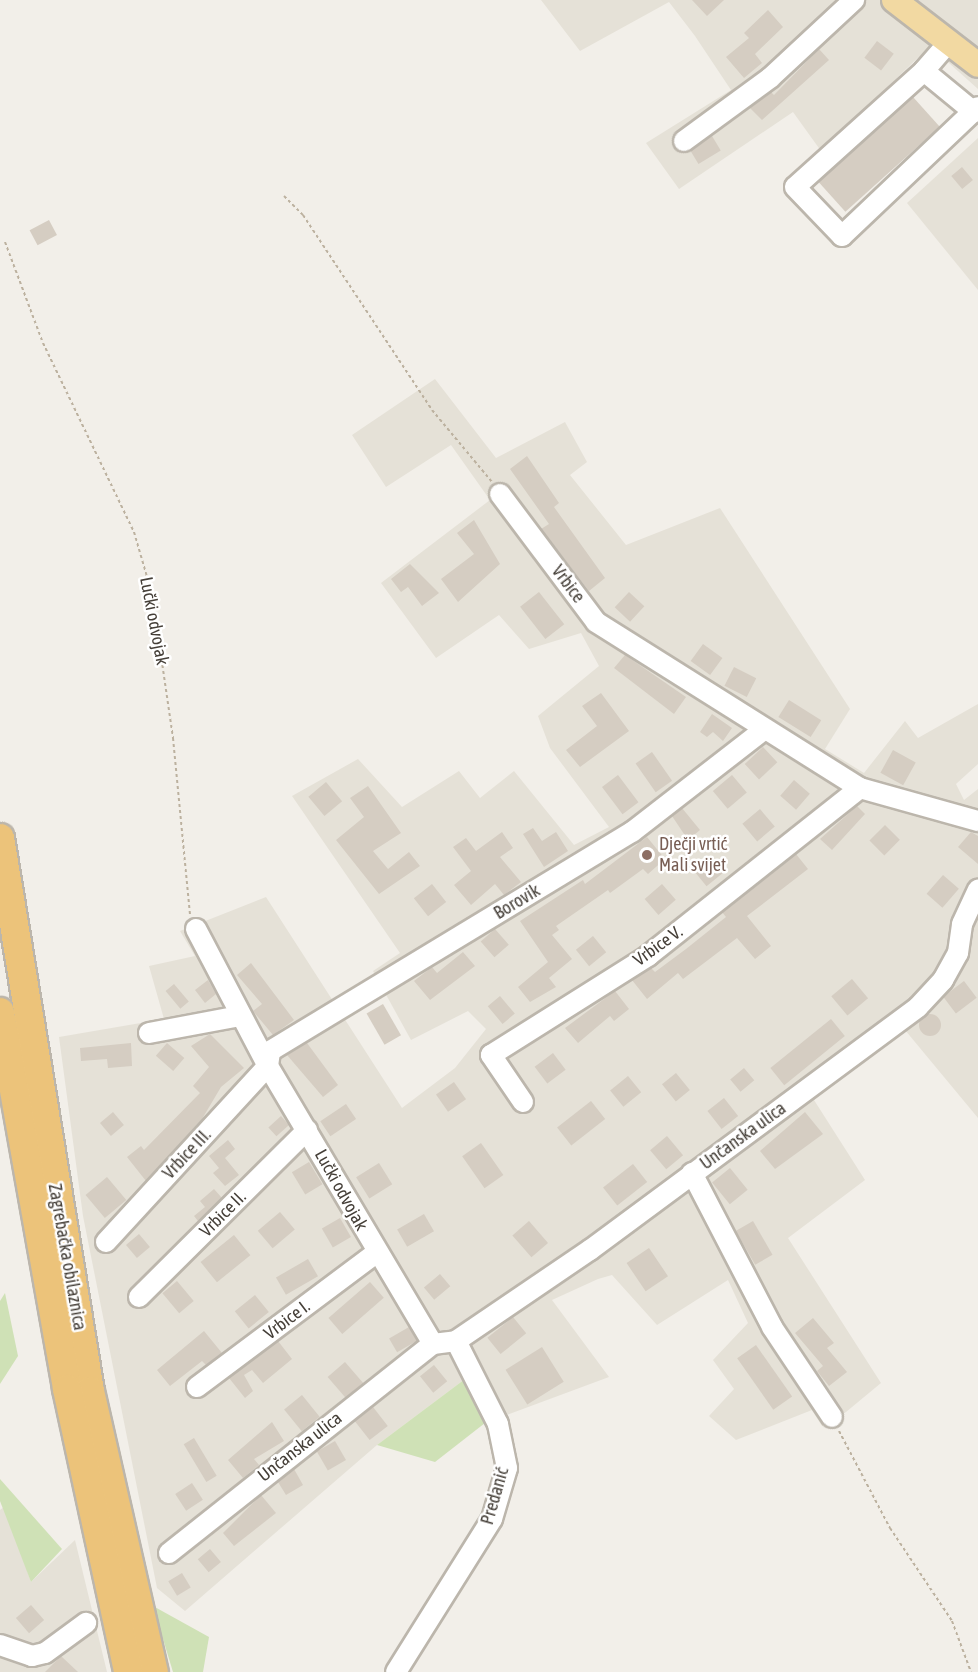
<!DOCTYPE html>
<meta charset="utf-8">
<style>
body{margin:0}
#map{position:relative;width:978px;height:1672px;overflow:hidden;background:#f2efe9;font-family:"Asap Condensed",sans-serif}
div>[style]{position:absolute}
.residential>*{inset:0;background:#e5e1d7}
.green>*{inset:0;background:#cfe1b6}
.building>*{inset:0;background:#d5cdc2;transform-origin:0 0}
.round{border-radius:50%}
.path>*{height:2px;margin-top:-1px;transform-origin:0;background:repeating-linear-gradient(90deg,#bcb19f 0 3px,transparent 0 6px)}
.roads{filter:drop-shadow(2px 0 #bcb6ac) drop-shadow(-2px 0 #bcb6ac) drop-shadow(0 2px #bcb6ac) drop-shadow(0 -2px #bcb6ac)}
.minor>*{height:20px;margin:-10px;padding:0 10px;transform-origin:10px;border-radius:10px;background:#fff}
.major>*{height:24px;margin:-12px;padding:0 12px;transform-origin:12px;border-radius:12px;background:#f2d9a2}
.highway>*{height:28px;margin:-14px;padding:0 14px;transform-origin:14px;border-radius:14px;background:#ecc37a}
.dots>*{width:16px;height:16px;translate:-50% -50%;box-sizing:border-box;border:3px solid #fff;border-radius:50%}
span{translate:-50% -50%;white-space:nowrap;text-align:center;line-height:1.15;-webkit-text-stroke:5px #fff;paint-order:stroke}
.street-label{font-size:18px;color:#453f38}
.education-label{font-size:18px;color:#785e54}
.left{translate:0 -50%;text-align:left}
</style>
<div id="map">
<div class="residential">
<div style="clip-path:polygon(541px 0,978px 0,978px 89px,930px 46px,821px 151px,793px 112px,679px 189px,646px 143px,731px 90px,695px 36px,669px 2px,580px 51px)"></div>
<div style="clip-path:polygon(978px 138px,978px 290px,907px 203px)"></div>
<div style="clip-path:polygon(435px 379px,496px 458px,565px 422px,587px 462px,570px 475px,626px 545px,720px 508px,850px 709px,825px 749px,864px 773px,905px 721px,918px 738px,978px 704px,978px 764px,956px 784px,964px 800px,978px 789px,978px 1118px,905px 1030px,814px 1100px,865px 1180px,788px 1238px,881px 1383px,846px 1412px,822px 1426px,812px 1410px,736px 1440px,709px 1416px,734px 1389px,713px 1360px,748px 1323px,728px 1280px,657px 1325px,612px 1275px,598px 1279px,552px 1300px,609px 1377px,485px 1423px,465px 1379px,377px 1445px,185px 1611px,157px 1588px,83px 1216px,59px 1037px,164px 1019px,149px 966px,195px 956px,180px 931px,266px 897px,402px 1108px,455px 1068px,486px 1029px,468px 1011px,411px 1040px,373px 971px,400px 953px,292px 796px,358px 759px,402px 807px,459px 771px,480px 798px,514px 771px,574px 845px,609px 827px,550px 748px,538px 716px,599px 666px,581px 633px,529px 649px,499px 615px,436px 658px,381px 583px,490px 500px,451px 445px,386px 487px,352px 435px)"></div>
<div style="clip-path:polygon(5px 1506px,31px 1582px,75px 1540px,107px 1672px,0 1672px,0 1510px)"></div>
</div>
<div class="green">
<div style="clip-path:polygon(5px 1293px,18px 1356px,0 1384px,0 1301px)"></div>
<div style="clip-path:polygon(465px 1379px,485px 1423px,435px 1462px,377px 1445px)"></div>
<div style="clip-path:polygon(0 1479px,62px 1549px,31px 1582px,0 1501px)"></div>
<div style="clip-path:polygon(153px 1606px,209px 1637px,203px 1672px,173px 1672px)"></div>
</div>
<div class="building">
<div style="clip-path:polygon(692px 0,724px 0,707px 16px)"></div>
<div style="clip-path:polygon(768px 10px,783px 27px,755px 54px,762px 63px,744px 78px,726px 57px,749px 38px,744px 33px)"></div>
<div style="left:877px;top:41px;width:21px;height:21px;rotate:37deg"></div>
<div style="clip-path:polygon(819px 49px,829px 60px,762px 120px,750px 108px,771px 92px,774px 95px)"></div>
<div style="left:913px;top:97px;width:40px;height:127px;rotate:48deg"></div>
<div style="left:712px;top:136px;width:17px;height:26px;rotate:59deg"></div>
<div style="left:962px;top:167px;width:17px;height:14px;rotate:50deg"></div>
<div style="left:49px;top:220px;width:17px;height:22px;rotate:62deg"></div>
<div style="clip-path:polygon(527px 456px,559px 503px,554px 507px,605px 578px,589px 591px,541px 529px,549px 524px,510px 469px)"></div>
<div style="clip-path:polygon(474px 520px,500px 564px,458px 602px,441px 579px,474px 554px,457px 533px)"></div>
<div style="clip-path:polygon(410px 564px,439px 593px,422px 606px,408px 587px,401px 592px,391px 579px)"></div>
<div style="left:539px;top:592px;width:41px;height:24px;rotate:52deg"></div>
<div style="left:629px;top:592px;width:21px;height:21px;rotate:43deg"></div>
<div style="left:703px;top:644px;width:24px;height:21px;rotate:36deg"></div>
<div style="clip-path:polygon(625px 655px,686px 697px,674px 714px,614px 668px)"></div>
<div style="left:734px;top:667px;width:25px;height:21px;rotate:27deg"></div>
<div style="clip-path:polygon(601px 693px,629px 731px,580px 767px,566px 750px,597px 726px,582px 706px)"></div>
<div style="left:789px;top:700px;width:38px;height:20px;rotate:32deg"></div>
<div style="clip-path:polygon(712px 714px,732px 728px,723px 741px,713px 732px,707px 737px,700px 732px)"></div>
<div style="left:763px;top:747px;width:21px;height:25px;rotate:47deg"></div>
<div style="left:893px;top:750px;width:26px;height:26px;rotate:29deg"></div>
<div style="left:652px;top:752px;width:35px;height:20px;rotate:55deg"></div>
<div style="left:618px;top:775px;width:34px;height:20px;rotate:53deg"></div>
<div style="left:732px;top:775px;width:23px;height:25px;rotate:50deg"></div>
<div style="left:794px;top:780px;width:21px;height:21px;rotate:41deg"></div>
<div style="left:326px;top:782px;width:25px;height:23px;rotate:50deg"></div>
<div style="clip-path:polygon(368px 786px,401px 833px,373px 851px,388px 869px,409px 852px,420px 866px,379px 894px,336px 840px,364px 817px,350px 798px)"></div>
<div style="clip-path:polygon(857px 806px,865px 814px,832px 850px,820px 839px)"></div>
<div style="clip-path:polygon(682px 808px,700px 830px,688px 840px,672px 816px)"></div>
<div style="left:760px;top:809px;width:23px;height:23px;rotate:50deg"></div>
<div style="left:885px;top:825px;width:21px;height:22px;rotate:45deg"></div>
<div style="clip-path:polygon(533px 828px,542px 841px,556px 832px,568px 851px,544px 867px,523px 834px)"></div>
<div style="clip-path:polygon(502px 832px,513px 848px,500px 857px,521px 882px,504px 895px,495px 884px,471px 905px,454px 885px,471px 871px,453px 847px,466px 838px,476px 851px)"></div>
<div style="clip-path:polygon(971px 832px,978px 836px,978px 864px,958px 847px)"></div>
<div style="clip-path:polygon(647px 837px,665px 859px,648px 874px,643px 869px,610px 893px,608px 890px,556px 926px,559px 930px,552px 935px,572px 959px,549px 978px,556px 987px,530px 1002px,518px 987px,548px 962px,520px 921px,583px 880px,585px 884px)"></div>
<div style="clip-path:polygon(796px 854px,808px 869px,747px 916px,771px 946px,755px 959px,737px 938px,683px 979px,678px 973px,647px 999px,632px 980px,651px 968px,655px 972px,686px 949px,726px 917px,722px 912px)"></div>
<div style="left:709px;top:856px;width:22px;height:21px;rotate:51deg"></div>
<div style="left:943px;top:875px;width:21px;height:25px;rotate:41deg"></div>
<div style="left:432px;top:884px;width:23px;height:23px;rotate:52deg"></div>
<div style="left:662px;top:884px;width:21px;height:23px;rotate:49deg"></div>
<div style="left:495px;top:929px;width:21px;height:19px;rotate:49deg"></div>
<div style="left:593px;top:936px;width:21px;height:22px;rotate:51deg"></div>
<div style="clip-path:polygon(463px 952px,475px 966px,430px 1000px,414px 981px,432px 967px,437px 973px)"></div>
<div style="clip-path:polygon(251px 963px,294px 1020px,273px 1035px,253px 1011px,262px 1004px,237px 975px)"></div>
<div style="left:852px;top:979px;width:25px;height:27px;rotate:50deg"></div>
<div style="clip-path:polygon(208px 980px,216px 994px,205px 1003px,195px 990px)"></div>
<div style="left:964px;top:981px;width:21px;height:26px;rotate:53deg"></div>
<div style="left:174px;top:984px;width:23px;height:11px;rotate:50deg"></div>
<div style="clip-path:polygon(615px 991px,629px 1009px,614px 1021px,610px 1016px,578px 1043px,565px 1028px)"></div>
<div style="left:500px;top:996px;width:23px;height:16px;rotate:50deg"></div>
<div style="left:383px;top:1004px;width:36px;height:19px;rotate:60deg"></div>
<div class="round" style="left:919px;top:1014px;width:22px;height:22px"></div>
<div style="left:831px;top:1019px;width:22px;height:78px;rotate:51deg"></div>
<div style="clip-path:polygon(210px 1034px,244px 1068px,221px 1087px,202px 1119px,146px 1181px,127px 1157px,141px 1146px,144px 1150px,200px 1093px,193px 1086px,209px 1067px,191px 1046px)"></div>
<div style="clip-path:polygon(131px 1043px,132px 1066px,108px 1068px,107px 1059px,81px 1061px,80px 1048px)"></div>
<div style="left:167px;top:1043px;width:23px;height:17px;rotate:41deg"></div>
<div style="clip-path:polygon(307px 1043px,338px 1085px,323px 1097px,287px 1055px)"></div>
<div style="left:553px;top:1053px;width:21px;height:23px;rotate:53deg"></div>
<div style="left:744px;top:1068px;width:16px;height:18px;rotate:50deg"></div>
<div style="left:676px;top:1073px;width:22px;height:18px;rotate:51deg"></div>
<div style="left:628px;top:1076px;width:21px;height:23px;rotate:51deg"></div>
<div style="left:454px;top:1082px;width:21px;height:22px;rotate:55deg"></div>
<div style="left:724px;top:1098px;width:23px;height:21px;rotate:52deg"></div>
<div style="left:591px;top:1101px;width:23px;height:43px;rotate:52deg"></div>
<div style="left:346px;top:1104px;width:18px;height:31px;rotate:56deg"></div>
<div style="left:113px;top:1112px;width:17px;height:17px;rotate:50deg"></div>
<div style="clip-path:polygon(805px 1112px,823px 1134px,775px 1169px,760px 1151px)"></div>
<div style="left:281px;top:1116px;width:12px;height:17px;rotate:48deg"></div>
<div style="left:667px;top:1136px;width:25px;height:22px;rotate:50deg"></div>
<div style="clip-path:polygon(228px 1140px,235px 1149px,225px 1158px,239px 1175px,225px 1186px,213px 1173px,219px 1168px,209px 1156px)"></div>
<div style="left:481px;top:1143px;width:39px;height:23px;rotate:55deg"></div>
<div style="left:309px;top:1162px;width:26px;height:20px;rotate:59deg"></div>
<div style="left:379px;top:1163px;width:25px;height:27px;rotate:58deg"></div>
<div style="left:633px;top:1164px;width:23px;height:38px;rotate:52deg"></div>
<div style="left:730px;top:1168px;width:28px;height:23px;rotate:51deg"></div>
<div style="left:107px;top:1177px;width:30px;height:28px;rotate:50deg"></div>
<div style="clip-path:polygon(214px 1189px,222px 1198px,198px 1221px,194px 1216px,205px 1207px,200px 1201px)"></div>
<div style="left:280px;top:1212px;width:23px;height:29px;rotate:50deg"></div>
<div style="left:424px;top:1214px;width:20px;height:31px;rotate:60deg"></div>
<div style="left:340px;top:1218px;width:22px;height:21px;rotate:60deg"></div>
<div style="left:529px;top:1221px;width:29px;height:22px;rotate:49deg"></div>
<div style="left:753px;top:1221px;width:39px;height:20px;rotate:60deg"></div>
<div style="left:139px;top:1234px;width:17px;height:17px;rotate:50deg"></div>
<div style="left:234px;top:1235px;width:26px;height:43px;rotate:51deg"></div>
<div style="left:649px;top:1248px;width:34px;height:27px;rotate:56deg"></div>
<div style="left:308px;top:1259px;width:20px;height:37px;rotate:60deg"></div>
<div style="left:440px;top:1274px;width:16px;height:21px;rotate:50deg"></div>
<div style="left:177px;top:1281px;width:26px;height:19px;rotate:50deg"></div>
<div style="left:370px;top:1282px;width:21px;height:55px;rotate:49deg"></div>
<div style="left:255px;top:1295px;width:22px;height:26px;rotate:51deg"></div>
<div style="left:513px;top:1317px;width:21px;height:33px;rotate:51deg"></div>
<div style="clip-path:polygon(813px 1318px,834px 1343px,827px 1348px,847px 1372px,829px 1386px,817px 1371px,823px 1366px,795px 1333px)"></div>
<div style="left:409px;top:1327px;width:16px;height:23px;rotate:60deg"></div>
<div style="clip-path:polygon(204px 1331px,222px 1353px,206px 1365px,202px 1361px,170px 1386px,157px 1370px)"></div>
<div style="clip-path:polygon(278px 1341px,292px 1359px,263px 1383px,252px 1370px,244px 1375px,253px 1391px,245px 1398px,229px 1378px)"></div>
<div style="left:756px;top:1345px;width:63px;height:23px;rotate:55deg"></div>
<div style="left:542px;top:1347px;width:41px;height:43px;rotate:58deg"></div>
<div style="left:345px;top:1362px;width:29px;height:23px;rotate:49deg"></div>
<div style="left:434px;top:1365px;width:21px;height:18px;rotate:51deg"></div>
<div style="left:302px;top:1395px;width:28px;height:23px;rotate:51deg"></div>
<div style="left:373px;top:1407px;width:24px;height:23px;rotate:52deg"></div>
<div style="clip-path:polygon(272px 1422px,284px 1441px,254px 1459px,259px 1465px,243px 1478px,228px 1460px)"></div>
<div style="left:194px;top:1438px;width:44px;height:12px;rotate:59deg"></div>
<div style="left:335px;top:1441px;width:22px;height:21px;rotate:60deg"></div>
<div style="clip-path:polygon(294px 1469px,303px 1485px,286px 1495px,278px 1482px)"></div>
<div style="left:192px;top:1483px;width:20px;height:20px;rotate:57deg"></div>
<div style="clip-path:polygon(261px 1495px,276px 1513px,234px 1546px,223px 1533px)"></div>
<div style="left:210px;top:1549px;width:17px;height:16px;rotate:50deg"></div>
<div style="left:182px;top:1573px;width:17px;height:16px;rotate:59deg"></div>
<div style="left:31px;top:1605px;width:20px;height:20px;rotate:49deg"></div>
<div style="clip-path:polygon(61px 1656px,78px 1672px,45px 1672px)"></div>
</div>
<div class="path">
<div style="left:284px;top:196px;width:27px;rotate:45deg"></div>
<div style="left:303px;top:215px;width:234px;rotate:56.5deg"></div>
<div style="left:432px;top:410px;width:94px;rotate:50.2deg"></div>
<div style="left:5px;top:242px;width:108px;rotate:69.4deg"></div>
<div style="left:43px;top:343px;width:210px;rotate:64.3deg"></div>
<div style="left:134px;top:532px;width:65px;rotate:73.8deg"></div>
<div style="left:152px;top:594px;width:146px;rotate:81.7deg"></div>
<div style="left:173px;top:738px;width:179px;rotate:84.5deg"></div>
<div style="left:839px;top:1431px;width:110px;rotate:62.3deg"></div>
<div style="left:890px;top:1528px;width:112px;rotate:56.3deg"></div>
<div style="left:952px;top:1621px;width:54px;rotate:69.6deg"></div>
</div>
<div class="roads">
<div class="minor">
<div style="left:949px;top:42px;width:38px;rotate:131deg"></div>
<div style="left:924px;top:71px;width:173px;rotate:138deg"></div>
<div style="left:795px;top:187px;width:68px;rotate:46.2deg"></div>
<div style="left:842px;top:236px;width:187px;rotate:-43.5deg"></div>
<div style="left:924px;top:71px;width:65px;rotate:39.4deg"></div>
<div style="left:684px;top:141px;width:107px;rotate:-36.2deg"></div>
<div style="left:770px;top:78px;width:115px;rotate:-42.9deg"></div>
<div style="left:500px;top:494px;width:160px;rotate:53.1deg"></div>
<div style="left:596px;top:622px;width:312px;rotate:32.2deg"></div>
<div style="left:860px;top:788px;width:123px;rotate:15.6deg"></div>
<div style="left:196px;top:929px;width:155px;rotate:62.3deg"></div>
<div style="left:268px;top:1066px;width:323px;rotate:59.3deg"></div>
<div style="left:433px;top:1344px;width:23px;rotate:-7deg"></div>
<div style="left:456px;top:1341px;width:162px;rotate:-34.2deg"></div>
<div style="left:590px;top:1250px;width:408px;rotate:-36.5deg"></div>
<div style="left:918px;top:1007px;width:37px;rotate:-47deg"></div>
<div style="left:943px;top:980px;width:31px;rotate:-61deg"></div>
<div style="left:958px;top:953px;width:29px;rotate:-82deg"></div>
<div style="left:962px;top:924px;width:38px;rotate:-65deg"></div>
<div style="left:149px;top:1033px;width:93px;rotate:-10.6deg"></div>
<div style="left:523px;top:1102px;width:57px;rotate:-124.2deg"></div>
<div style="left:491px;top:1055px;width:186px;rotate:-32.2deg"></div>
<div style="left:648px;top:956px;width:270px;rotate:-38.4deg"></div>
<div style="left:692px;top:1173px;width:174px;rotate:62.5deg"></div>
<div style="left:772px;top:1327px;width:108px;rotate:56.3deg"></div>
<div style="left:106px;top:1242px;width:239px;rotate:-47.4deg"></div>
<div style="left:268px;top:1066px;width:15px;rotate:-82deg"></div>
<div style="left:270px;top:1051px;width:423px;rotate:-31.2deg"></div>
<div style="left:632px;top:832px;width:168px;rotate:-37.8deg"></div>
<div style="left:139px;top:1297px;width:237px;rotate:-44.8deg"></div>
<div style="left:197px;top:1387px;width:224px;rotate:-36.8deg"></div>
<div style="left:169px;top:1553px;width:337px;rotate:-38.4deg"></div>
<div style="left:0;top:1645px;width:34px;rotate:19deg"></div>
<div style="left:32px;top:1656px;width:13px;rotate:-13deg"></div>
<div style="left:45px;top:1653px;width:51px;rotate:-36.2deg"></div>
<div style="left:396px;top:1672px;width:181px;rotate:-57.9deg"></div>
<div style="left:492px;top:1519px;width:53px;rotate:-73.6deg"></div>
<div style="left:507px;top:1468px;width:45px;rotate:-101.6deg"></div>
<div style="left:498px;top:1424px;width:93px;rotate:-116.8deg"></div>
</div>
<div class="major">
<div style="left:894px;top:0;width:106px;rotate:37.7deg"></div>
</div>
<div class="highway">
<div style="left:0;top:838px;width:560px;rotate:80.76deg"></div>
<div style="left:90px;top:1391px;width:288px;rotate:77.2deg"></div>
<div style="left:0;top:1012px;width:383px;rotate:79.9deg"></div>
<div style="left:67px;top:1389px;width:289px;rotate:77.8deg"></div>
</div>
</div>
<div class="dots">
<div style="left:647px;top:855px;background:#8d6e63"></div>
</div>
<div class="street-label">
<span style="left:568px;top:584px;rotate:53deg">Vrbice</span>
<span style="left:154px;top:621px;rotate:79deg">Lučki odvojak</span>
<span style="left:517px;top:902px;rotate:-31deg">Borovik</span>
<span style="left:658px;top:946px;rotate:-36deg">Vrbice V.</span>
<span style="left:743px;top:1136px;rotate:-36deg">Unčanska ulica</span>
<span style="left:187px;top:1154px;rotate:-47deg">Vrbice III.</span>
<span style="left:341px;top:1190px;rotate:61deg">Lučki odvojak</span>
<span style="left:223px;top:1214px;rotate:-45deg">Vrbice II.</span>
<span style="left:67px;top:1257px;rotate:80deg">Zagrebačka obilaznica</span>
<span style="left:287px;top:1320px;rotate:-37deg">Vrbice I.</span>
<span style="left:300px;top:1447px;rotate:-38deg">Unčanska ulica</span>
<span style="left:495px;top:1496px;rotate:-74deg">Predanić</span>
</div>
<div class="education-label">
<span class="left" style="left:659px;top:855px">Dječji vrtić<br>Mali svijet</span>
</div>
</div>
